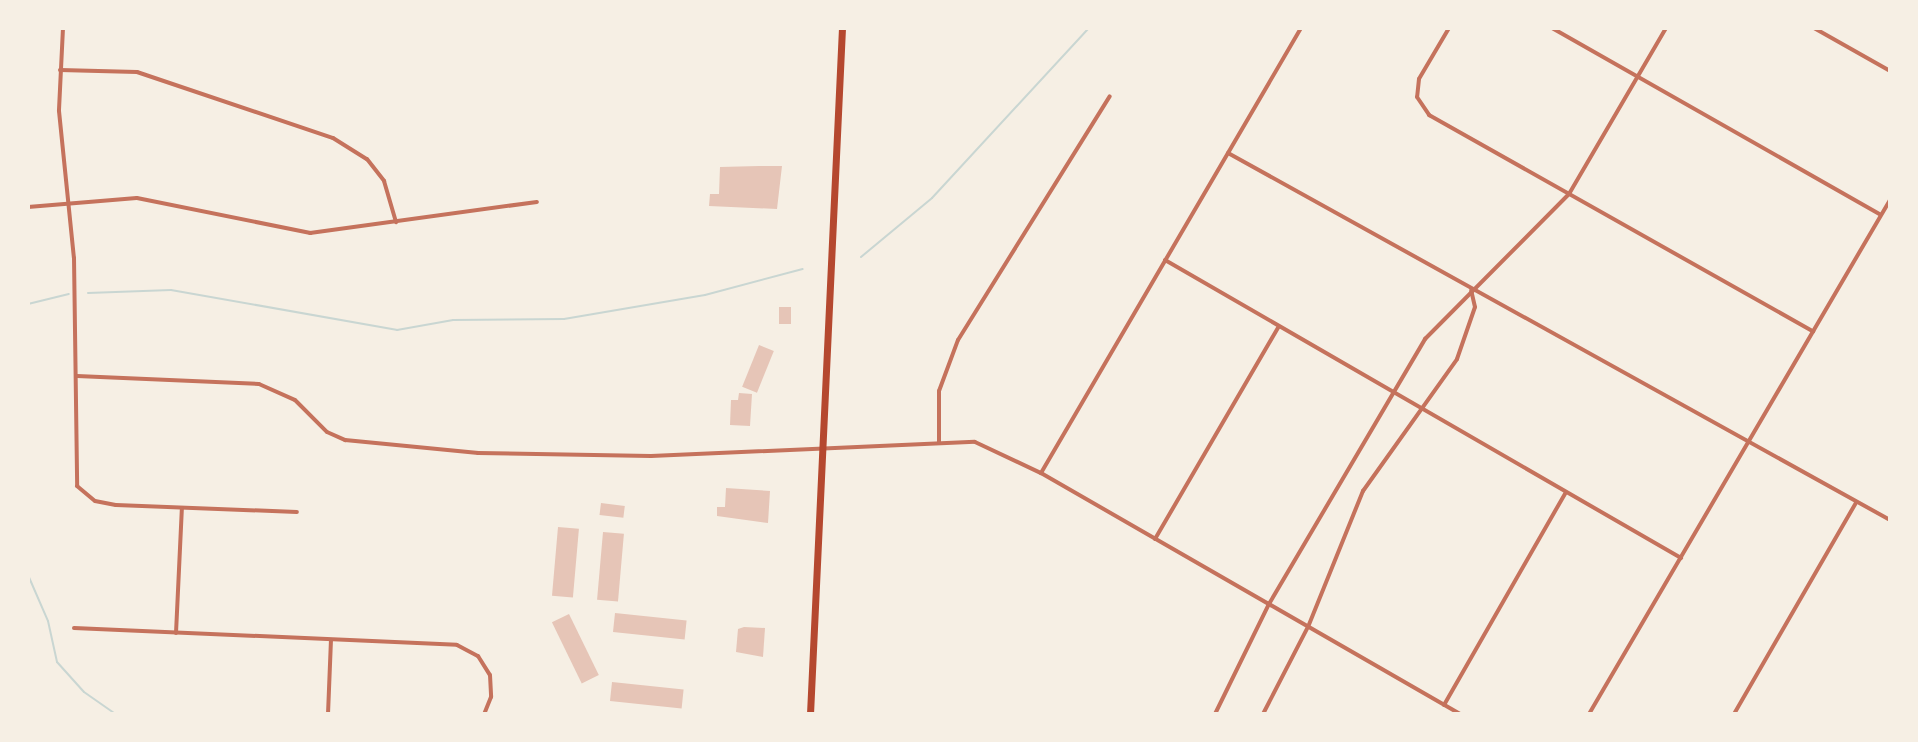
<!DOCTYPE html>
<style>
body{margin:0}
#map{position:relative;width:1918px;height:742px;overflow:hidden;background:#f6efe4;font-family:Merriweather,serif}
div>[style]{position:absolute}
.stream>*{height:2px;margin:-1px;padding:0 1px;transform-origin:1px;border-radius:1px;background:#c9d6d2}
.building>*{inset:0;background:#e6c5b7;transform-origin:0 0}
.minor>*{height:4px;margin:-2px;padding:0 2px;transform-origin:2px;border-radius:2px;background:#c5725c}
.trunk>*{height:7px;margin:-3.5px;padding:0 3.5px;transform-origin:3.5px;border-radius:3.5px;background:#b5482f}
span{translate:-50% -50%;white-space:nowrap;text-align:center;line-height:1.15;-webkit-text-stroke:6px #f6efe4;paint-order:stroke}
.frame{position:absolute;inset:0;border:30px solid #f6efe4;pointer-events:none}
</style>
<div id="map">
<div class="stream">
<div style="left:861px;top:257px;width:92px;rotate:-39.7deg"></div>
<div style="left:932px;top:198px;width:231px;rotate:-47.3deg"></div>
<div style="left:88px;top:293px;width:83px;rotate:-2.1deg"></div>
<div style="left:171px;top:290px;width:230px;rotate:10deg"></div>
<div style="left:397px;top:330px;width:57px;rotate:-10.1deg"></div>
<div style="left:453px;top:320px;width:111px;rotate:-0.5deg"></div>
<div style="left:564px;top:319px;width:143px;rotate:-9.7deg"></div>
<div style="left:705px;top:295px;width:101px;rotate:-14.9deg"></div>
<div style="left:28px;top:304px;width:42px;rotate:-13.7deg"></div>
<div style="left:28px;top:575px;width:50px;rotate:66.5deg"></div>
<div style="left:48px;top:621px;width:42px;rotate:77.6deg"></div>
<div style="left:57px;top:662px;width:40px;rotate:48deg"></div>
<div style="left:84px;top:692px;width:38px;rotate:35deg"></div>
</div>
<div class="building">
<div style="clip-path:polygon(759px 166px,782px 166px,777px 209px,709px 206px,710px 194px,719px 194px,720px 167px)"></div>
<div style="left:779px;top:307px;width:12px;height:17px"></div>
<div style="left:759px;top:345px;width:16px;height:45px;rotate:22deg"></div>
<div style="clip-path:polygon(739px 393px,752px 394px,750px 426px,730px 425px,731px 400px,738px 400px)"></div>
<div style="clip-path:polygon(726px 488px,770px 491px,768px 523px,717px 516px,717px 507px,725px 507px)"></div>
<div style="left:601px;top:503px;width:24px;height:12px;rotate:7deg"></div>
<div style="left:558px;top:527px;width:21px;height:69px;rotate:5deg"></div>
<div style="left:603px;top:532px;width:21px;height:68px;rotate:5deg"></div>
<div style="left:615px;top:613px;width:72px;height:19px;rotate:6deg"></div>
<div style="left:569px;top:614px;width:68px;height:19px;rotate:64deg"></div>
<div style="clip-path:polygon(744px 627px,765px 628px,763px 657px,736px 652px,738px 629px)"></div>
<div style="left:612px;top:682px;width:72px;height:19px;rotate:6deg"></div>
</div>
<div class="minor">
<div style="left:63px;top:28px;width:83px;rotate:92.8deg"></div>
<div style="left:59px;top:111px;width:148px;rotate:84.2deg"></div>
<div style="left:74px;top:258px;width:228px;rotate:89.2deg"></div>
<div style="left:77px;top:486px;width:23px;rotate:40deg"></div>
<div style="left:95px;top:501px;width:21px;rotate:11deg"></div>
<div style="left:116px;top:505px;width:181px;rotate:2.2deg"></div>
<div style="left:1449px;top:28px;width:59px;rotate:120.5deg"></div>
<div style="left:1419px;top:79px;width:18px;rotate:96deg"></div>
<div style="left:1417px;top:97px;width:22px;rotate:56deg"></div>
<div style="left:1429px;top:115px;width:441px;rotate:29.4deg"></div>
<div style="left:1552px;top:28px;width:377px;rotate:29.6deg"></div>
<div style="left:1814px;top:28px;width:87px;rotate:29.5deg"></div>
<div style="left:60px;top:70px;width:77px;rotate:1.5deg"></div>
<div style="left:137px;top:72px;width:207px;rotate:18.6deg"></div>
<div style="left:333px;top:138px;width:40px;rotate:32deg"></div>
<div style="left:367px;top:159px;width:28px;rotate:52deg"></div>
<div style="left:384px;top:181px;width:43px;rotate:73.7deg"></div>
<div style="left:1228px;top:153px;width:757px;rotate:29deg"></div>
<div style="left:28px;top:207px;width:109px;rotate:-4.7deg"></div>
<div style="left:137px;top:198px;width:177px;rotate:11.4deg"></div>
<div style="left:310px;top:233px;width:229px;rotate:-7.8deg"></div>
<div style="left:1165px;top:260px;width:596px;rotate:30.01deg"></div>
<div style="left:77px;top:376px;width:182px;rotate:2.5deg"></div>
<div style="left:259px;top:384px;width:39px;rotate:24deg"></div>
<div style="left:295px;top:400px;width:45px;rotate:45deg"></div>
<div style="left:327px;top:432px;width:20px;rotate:24deg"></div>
<div style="left:345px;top:440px;width:134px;rotate:5.6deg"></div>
<div style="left:478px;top:453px;width:173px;rotate:1deg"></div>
<div style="left:651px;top:456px;width:324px;rotate:-2.5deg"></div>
<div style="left:975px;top:442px;width:73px;rotate:25.2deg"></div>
<div style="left:1041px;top:473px;width:483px;rotate:29.9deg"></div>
<div style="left:939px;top:442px;width:51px;rotate:-90deg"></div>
<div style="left:939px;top:391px;width:54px;rotate:-69.6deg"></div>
<div style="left:958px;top:340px;width:287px;rotate:-58.1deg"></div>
<div style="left:1041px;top:473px;width:515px;rotate:-59.7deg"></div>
<div style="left:1155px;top:539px;width:246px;rotate:-59.8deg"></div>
<div style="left:74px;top:628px;width:383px;rotate:2.5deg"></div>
<div style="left:457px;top:645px;width:24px;rotate:28deg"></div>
<div style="left:478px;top:656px;width:22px;rotate:58deg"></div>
<div style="left:490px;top:675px;width:22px;rotate:87deg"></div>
<div style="left:491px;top:697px;width:18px;rotate:112deg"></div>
<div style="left:176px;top:633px;width:125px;rotate:-87.3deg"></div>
<div style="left:1444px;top:705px;width:245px;rotate:-60.2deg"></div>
<div style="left:328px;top:714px;width:74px;rotate:-87.7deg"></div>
<div style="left:1215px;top:714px;width:123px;rotate:-63.9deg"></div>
<div style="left:1269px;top:604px;width:308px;rotate:-59.5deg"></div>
<div style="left:1425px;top:339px;width:204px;rotate:-45.2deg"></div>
<div style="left:1569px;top:194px;width:192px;rotate:-59.7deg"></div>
<div style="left:1263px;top:714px;width:98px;rotate:-62.7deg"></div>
<div style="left:1308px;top:627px;width:147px;rotate:-68deg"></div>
<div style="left:1363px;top:491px;width:162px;rotate:-54.5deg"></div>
<div style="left:1457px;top:359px;width:55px;rotate:-70.9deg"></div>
<div style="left:1475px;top:307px;width:17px;rotate:-103deg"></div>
<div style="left:1589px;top:714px;width:596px;rotate:-59.65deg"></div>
<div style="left:1734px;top:714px;width:244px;rotate:-60deg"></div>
</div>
<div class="trunk">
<div style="left:810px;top:714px;width:687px;rotate:-87.33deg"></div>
</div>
<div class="frame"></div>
</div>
